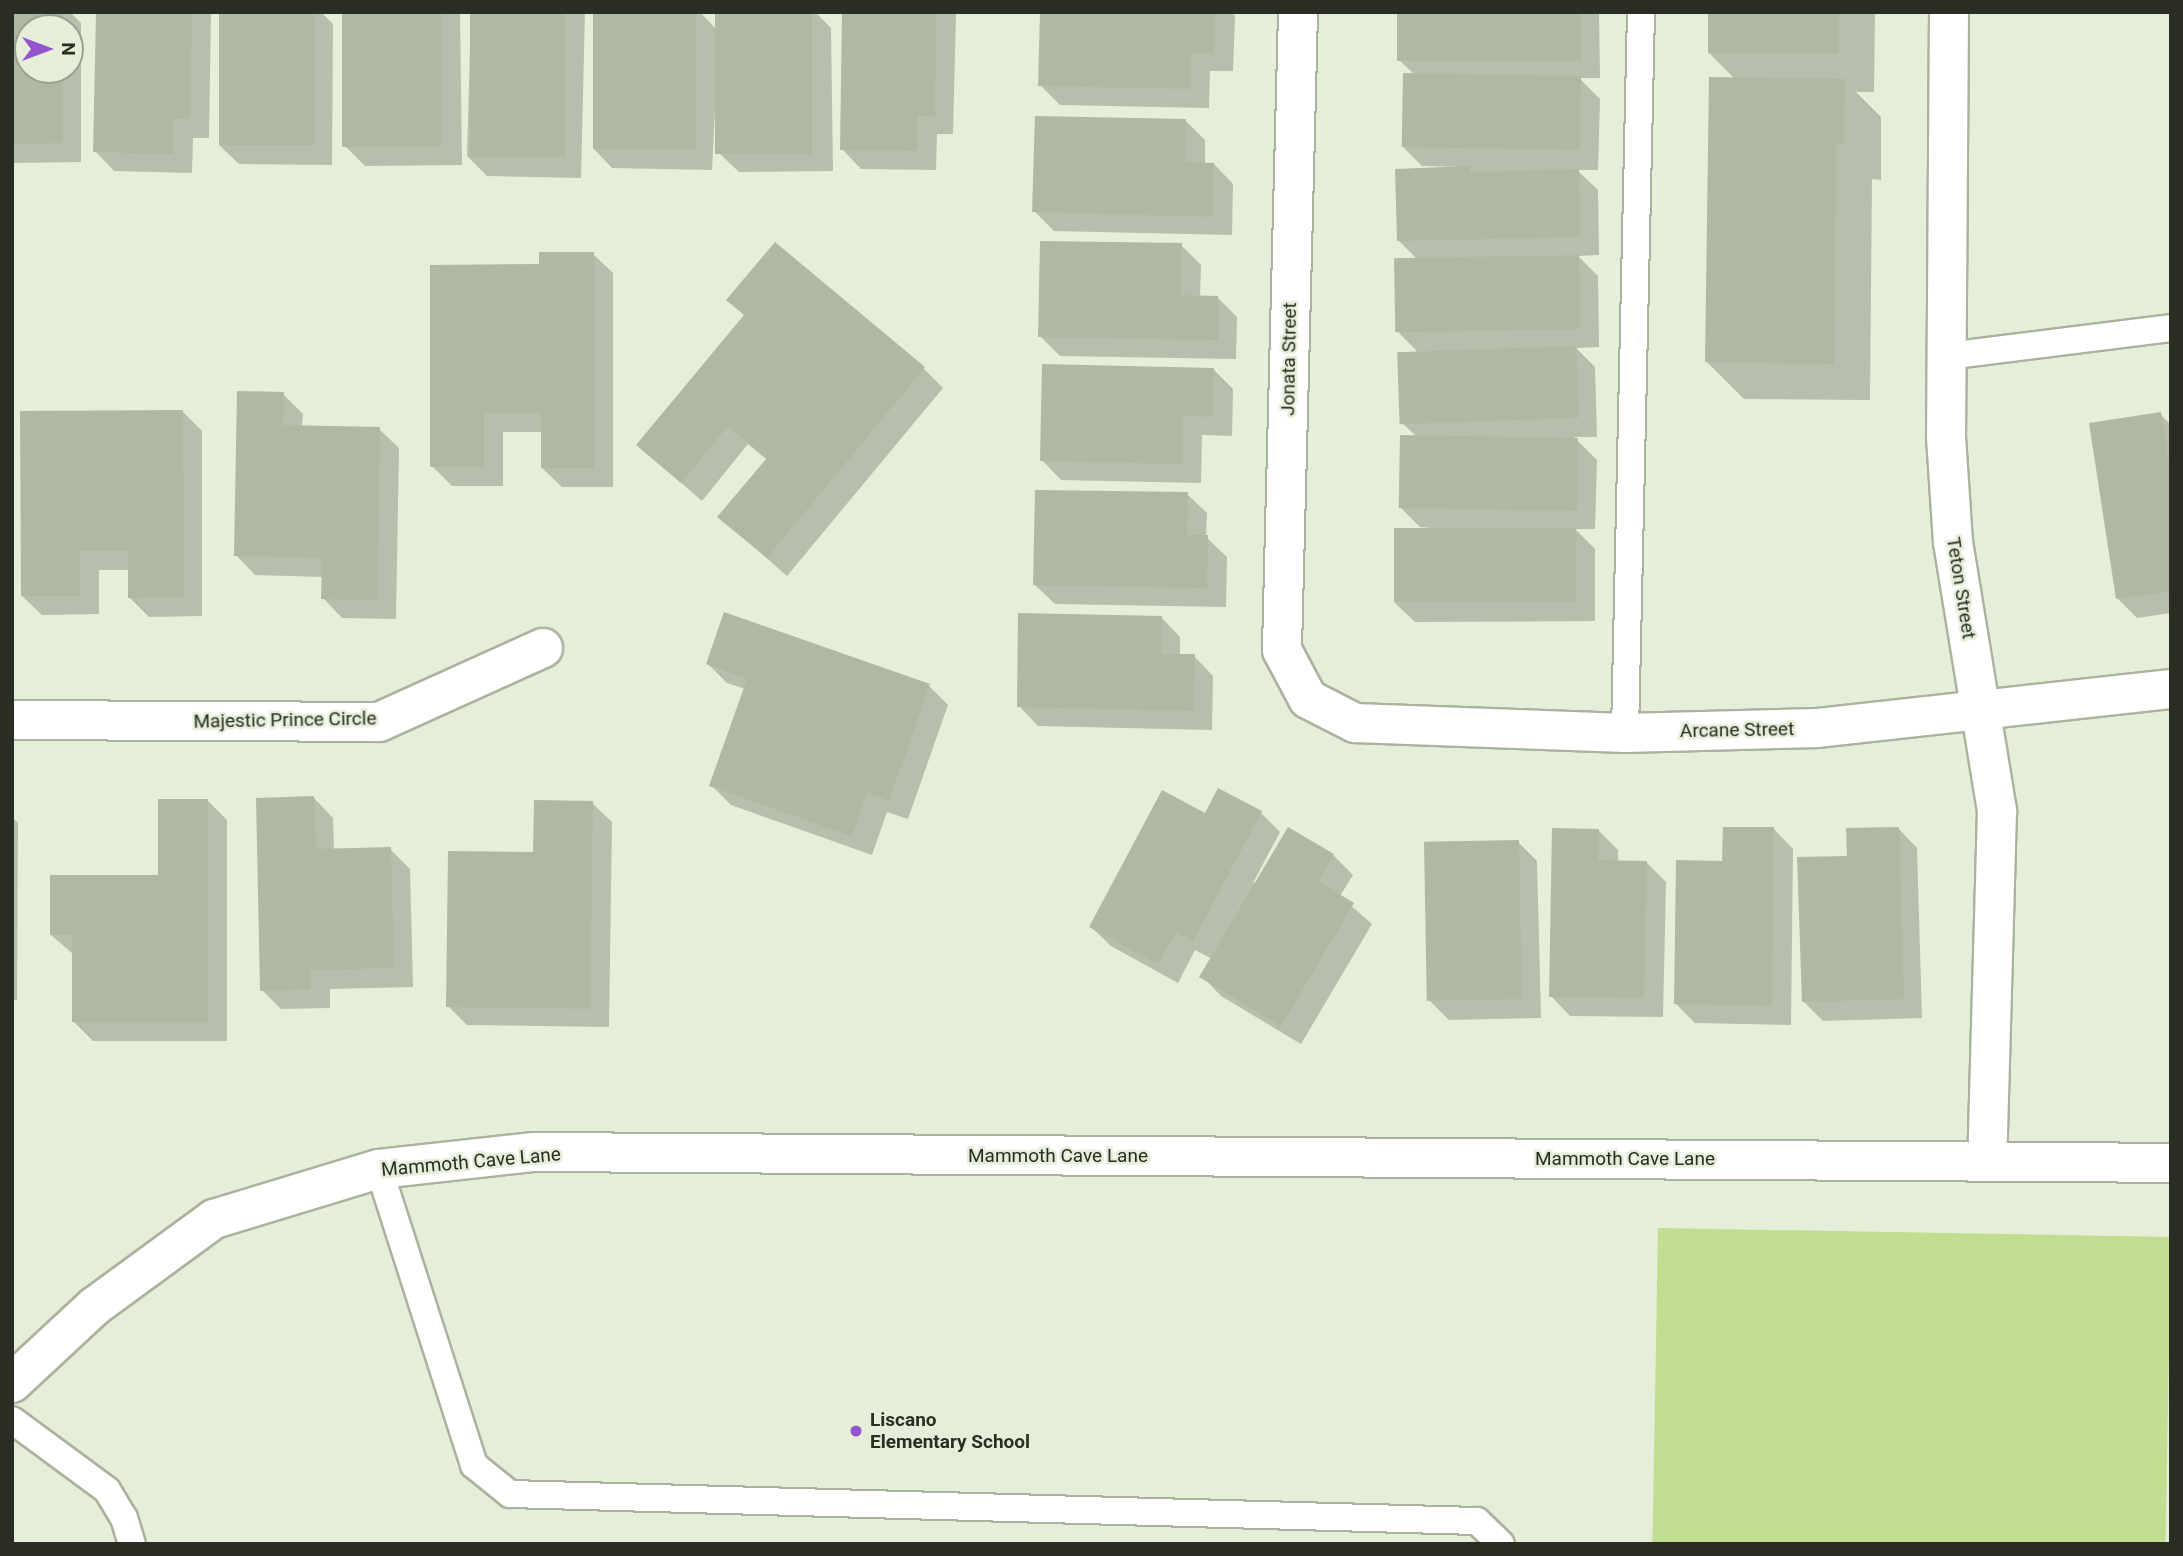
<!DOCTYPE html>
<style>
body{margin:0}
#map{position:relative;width:2183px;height:1556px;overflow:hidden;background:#e5eed8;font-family:Roboto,sans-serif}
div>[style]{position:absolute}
.green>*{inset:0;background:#c1de90;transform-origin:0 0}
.shadow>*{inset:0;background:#0003}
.building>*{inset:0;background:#b0b8a3;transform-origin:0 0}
.roads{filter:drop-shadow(2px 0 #aab39e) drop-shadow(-2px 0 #aab39e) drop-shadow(0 2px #aab39e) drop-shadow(0 -2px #aab39e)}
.lane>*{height:26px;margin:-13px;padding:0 13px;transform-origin:13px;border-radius:13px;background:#fff}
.street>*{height:38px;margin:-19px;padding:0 19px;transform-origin:19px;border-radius:19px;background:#fff}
.dots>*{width:19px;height:19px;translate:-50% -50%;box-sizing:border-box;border:4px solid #e5eed8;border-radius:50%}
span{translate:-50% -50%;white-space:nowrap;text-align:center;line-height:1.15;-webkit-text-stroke:5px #e5eed8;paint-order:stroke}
.street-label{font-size:19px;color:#292d24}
.poi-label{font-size:19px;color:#292d24;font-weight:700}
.left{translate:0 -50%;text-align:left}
.frame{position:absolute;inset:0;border:14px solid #292d24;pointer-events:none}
.north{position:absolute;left:14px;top:14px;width:70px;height:70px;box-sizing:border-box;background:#e5eed8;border:2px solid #9aa190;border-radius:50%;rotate:90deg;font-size:19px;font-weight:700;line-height:28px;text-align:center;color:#292d24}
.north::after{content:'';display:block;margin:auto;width:24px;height:32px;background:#9255cc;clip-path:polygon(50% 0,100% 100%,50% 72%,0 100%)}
</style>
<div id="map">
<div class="green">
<div style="left:1658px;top:1228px;width:513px;height:316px;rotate:1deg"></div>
</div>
<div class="shadow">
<div style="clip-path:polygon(evenodd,12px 12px,70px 12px,81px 23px,81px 162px,12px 163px,12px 12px,28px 28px,70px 28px,70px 70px,28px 70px,28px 28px)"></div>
<div style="clip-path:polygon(98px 12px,211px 12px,209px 138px,193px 138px,192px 173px,114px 171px,95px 151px)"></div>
<div style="clip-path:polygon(221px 12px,321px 12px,333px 24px,332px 165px,239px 164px,219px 145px)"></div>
<div style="clip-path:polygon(344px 12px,460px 12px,462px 165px,365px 166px,346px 147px)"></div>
<div style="clip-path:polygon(471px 12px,585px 12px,581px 178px,487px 176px,467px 156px)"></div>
<div style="clip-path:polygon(595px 12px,700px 12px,717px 30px,717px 12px,815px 12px,831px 28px,833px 171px,739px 172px,719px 153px,718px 50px,712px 170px,612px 168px,593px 148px)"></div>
<div style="clip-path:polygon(844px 12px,956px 12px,953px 134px,937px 134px,936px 170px,861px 169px,842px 149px)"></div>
<div style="clip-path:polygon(1041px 12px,1231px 12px,1235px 16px,1233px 71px,1210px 71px,1209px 108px,1060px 105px,1040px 85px)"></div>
<div style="clip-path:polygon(1399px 12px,1599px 12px,1600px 78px,1579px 78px,1600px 99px,1598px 170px,1577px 170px,1598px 190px,1599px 255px,1578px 256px,1598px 276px,1599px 347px,1576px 348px,1595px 367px,1597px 437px,1574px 437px,1597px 460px,1595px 529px,1575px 529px,1595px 549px,1595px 621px,1415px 622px,1395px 603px,1455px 530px,1420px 527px,1400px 507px,1417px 437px,1400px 421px,1416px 350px,1399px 333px,1418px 260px,1399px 241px,1466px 167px,1422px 166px,1403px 147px,1415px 75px,1399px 60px)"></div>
<div style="clip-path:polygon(1709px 12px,1875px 12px,1874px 92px,1856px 92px,1881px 117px,1881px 180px,1872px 179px,1870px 400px,1744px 399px,1707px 362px,1735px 79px,1709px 53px)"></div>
<div style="clip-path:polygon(1186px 121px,1205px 140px,1205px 164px,1214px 164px,1233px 184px,1232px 235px,1054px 231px,1034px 211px)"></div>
<div style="clip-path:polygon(1181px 245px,1201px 265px,1200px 297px,1218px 298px,1237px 317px,1236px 359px,1060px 356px,1040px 336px)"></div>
<div style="clip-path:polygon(593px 254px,613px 273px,613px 487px,562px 487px,542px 468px,542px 432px,503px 432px,503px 486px,452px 486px,432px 466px,541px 266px)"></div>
<div style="clip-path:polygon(729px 300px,924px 369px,943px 388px,787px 576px,720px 517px,767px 460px,748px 444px,702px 501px,638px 445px,745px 316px)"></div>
<div style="clip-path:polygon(1214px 370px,1233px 389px,1232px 436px,1202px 435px,1201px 483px,1061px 480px,1042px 460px)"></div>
<div style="clip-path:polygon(283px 394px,303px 414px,302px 427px,379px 429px,399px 448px,396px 619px,342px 618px,323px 598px,323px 577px,255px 575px,236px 555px)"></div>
<div style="clip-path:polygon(182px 411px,202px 431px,202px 616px,149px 617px,129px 597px,129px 570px,99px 570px,99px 614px,42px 615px,22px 596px)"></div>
<div style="clip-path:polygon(2160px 414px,2171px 425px,2171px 613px,2137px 618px,2117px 598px)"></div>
<div style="clip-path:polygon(1187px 494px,1207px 513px,1206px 537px,1227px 557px,1226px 607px,1055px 604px,1035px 585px)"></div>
<div style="clip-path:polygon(1161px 617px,1180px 637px,1180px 656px,1194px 656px,1213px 676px,1212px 730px,1038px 726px,1019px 706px)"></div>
<div style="clip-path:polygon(708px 664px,929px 686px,948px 705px,908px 819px,887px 812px,872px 855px,731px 805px,711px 785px,745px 689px,727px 683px)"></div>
<div style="clip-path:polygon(314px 798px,333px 818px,334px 851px,390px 849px,410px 869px,413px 987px,330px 989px,330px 1008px,281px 1009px,262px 990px)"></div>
<div style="clip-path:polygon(208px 801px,227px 820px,227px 1041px,93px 1041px,73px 1021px,73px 954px,51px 935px,160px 877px)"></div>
<div style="clip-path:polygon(592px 803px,612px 822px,609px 1027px,467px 1025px,448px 1006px,535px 854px)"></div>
<div style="clip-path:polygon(1261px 813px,1280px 832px,1253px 883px,1333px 855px,1353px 875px,1340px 896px,1372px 924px,1301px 1044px,1221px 996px,1202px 976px,1212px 959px,1195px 950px,1178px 983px,1111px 946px,1091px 927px,1206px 815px)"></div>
<div style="clip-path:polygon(12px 817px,18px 823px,17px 1000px,12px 1000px)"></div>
<div style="clip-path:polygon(1898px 828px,1917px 848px,1922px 1018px,1823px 1021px,1803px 1001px,1849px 857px)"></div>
<div style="clip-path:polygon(1774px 829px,1793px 849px,1791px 1025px,1695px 1023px,1676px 1004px)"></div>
<div style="clip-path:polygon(1598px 830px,1618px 850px,1618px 862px,1646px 862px,1666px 882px,1663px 1017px,1570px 1016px,1551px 996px)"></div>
<div style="clip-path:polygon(1518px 842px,1537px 861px,1541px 1018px,1449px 1020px,1429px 1000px)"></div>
</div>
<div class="building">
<div style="clip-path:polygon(12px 12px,62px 12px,62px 28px,28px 28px,28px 70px,62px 70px,63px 143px,12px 144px)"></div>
<div style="clip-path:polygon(96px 12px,192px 12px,190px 119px,174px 119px,173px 154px,93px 152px)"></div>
<div style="left:219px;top:12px;width:95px;height:133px"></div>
<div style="left:342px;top:12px;width:99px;height:135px"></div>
<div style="left:470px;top:12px;width:95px;height:145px"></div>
<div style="left:593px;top:12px;width:103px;height:137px"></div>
<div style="left:715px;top:12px;width:97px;height:142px"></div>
<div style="clip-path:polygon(842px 12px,936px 12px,935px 116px,918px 116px,917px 151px,840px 150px)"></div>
<div style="clip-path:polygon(1040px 12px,1215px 12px,1214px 53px,1191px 53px,1190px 89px,1038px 86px)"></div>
<div style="left:1397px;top:12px;width:184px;height:49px"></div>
<div style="left:1708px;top:12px;width:131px;height:41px"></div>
<div style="left:1403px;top:73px;width:178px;height:74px;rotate:1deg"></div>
<div style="clip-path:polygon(1709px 77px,1845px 79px,1844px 144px,1836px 143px,1834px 364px,1705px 362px)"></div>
<div style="clip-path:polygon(1035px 116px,1186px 119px,1185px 162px,1214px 163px,1213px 217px,1032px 212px)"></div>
<div style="clip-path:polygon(1470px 166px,1470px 172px,1579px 169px,1580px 237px,1397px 241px,1395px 169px)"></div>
<div style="clip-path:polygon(1040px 241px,1182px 243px,1181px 295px,1218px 296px,1218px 340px,1038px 337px)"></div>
<div style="clip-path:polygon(775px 242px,925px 367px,767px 558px,717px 517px,767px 458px,728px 426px,681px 483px,636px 445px,744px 315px,726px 300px)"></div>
<div style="clip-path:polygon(539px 252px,594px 252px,594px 468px,541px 468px,541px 413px,484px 413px,484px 467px,430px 467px,430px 265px,539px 264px)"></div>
<div style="left:1579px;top:255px;width:74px;height:185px;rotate:89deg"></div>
<div style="left:1576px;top:346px;width:72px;height:179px;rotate:88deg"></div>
<div style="clip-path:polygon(1042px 364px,1214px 368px,1213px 417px,1183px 416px,1182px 464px,1040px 461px)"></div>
<div style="clip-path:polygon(237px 391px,284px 392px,283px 425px,380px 427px,377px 600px,321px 599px,322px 558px,234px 556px)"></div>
<div style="clip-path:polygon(183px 410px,184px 597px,128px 598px,128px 551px,80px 551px,80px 596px,21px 596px,20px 411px)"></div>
<div style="clip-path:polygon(2161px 412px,2171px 477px,2171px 591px,2116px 599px,2089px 423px)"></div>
<div style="left:1400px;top:435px;width:178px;height:73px;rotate:1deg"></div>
<div style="clip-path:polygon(1035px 490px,1188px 492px,1187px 535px,1208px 535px,1207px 588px,1033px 585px)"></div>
<div style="left:1576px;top:528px;width:74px;height:182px;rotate:90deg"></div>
<div style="clip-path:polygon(724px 612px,930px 684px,889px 801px,867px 793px,852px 836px,709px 786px,747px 679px,706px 664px)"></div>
<div style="clip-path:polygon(1018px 613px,1162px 616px,1161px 654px,1195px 654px,1193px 711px,1017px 707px)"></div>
<div style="clip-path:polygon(1218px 788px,1262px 811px,1193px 941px,1176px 932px,1158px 964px,1089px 927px,1162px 790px,1205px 813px)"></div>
<div style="clip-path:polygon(314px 796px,316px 849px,391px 847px,394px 968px,311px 970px,311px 989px,260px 991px,256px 798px)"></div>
<div style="clip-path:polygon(158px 799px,208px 799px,208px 1022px,72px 1022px,72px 935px,50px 935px,50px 875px,158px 875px)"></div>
<div style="clip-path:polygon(534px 800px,593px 801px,590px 1009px,446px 1007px,448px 851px,533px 852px)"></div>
<div style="clip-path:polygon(1288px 827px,1334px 854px,1318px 881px,1354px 903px,1281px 1026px,1199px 977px)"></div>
<div style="clip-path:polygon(1723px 827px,1774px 827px,1772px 1006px,1674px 1004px,1676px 860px,1722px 861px)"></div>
<div style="clip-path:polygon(1899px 827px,1904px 999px,1802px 1002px,1797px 857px,1847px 856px,1846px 828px)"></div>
<div style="clip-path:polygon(1552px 828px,1599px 829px,1598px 860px,1647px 861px,1644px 998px,1549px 997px)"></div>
<div style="left:1519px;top:840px;width:159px;height:95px;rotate:89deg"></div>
</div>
<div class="roads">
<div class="lane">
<div style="left:1947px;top:356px;width:226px;rotate:-7.1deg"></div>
<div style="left:1625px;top:733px;width:721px;rotate:-88.73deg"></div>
<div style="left:379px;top:1169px;width:311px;rotate:72.2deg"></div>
<div style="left:474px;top:1465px;width:46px;rotate:38.9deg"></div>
<div style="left:510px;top:1494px;width:967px;rotate:1.6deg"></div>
<div style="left:1477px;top:1521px;width:33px;rotate:44deg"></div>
<div style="left:12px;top:1420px;width:118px;rotate:36.4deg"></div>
<div style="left:107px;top:1490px;width:33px;rotate:59deg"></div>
<div style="left:124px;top:1518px;width:27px;rotate:73deg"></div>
</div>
<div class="street">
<div style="left:1298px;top:12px;width:638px;rotate:91.44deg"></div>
<div style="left:1282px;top:650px;width:55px;rotate:62deg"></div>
<div style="left:1308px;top:699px;width:53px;rotate:27.1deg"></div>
<div style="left:1355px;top:723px;width:270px;rotate:2.1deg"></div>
<div style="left:1625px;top:733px;width:192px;rotate:-1.5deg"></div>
<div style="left:1817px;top:728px;width:356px;rotate:-6.3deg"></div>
<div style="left:1949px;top:12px;width:425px;rotate:90.4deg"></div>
<div style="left:1946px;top:437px;width:105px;rotate:86.2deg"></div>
<div style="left:1953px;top:542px;width:273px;rotate:80.7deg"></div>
<div style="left:1997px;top:811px;width:350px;rotate:91.6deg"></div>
<div style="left:12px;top:720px;width:367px;rotate:0.3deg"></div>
<div style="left:379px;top:722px;width:180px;rotate:-24.3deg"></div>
<div style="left:12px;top:1383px;width:113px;rotate:-42.9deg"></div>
<div style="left:95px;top:1306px;width:147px;rotate:-36.2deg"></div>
<div style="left:214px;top:1219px;width:172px;rotate:-16.9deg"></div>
<div style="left:379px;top:1169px;width:156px;rotate:-6.3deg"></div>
<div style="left:534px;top:1152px;width:1637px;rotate:0.38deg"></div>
</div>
</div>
<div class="dots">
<div style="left:856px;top:1431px;background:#9255cc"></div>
</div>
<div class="street-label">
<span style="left:1289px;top:359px;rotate:-89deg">Jonata Street</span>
<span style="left:1961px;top:588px;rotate:81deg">Teton Street</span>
<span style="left:285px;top:720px;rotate:-1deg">Majestic Prince Circle</span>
<span style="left:1737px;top:730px;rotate:-1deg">Arcane Street</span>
<span style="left:1058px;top:1156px">Mammoth Cave Lane</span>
<span style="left:1625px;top:1159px">Mammoth Cave Lane</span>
<span style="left:471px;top:1162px;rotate:-5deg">Mammoth Cave Lane</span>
</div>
<div class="poi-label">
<span class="left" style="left:870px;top:1431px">Liscano<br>Elementary School</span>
</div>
<div class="frame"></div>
<div class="north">N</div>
</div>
